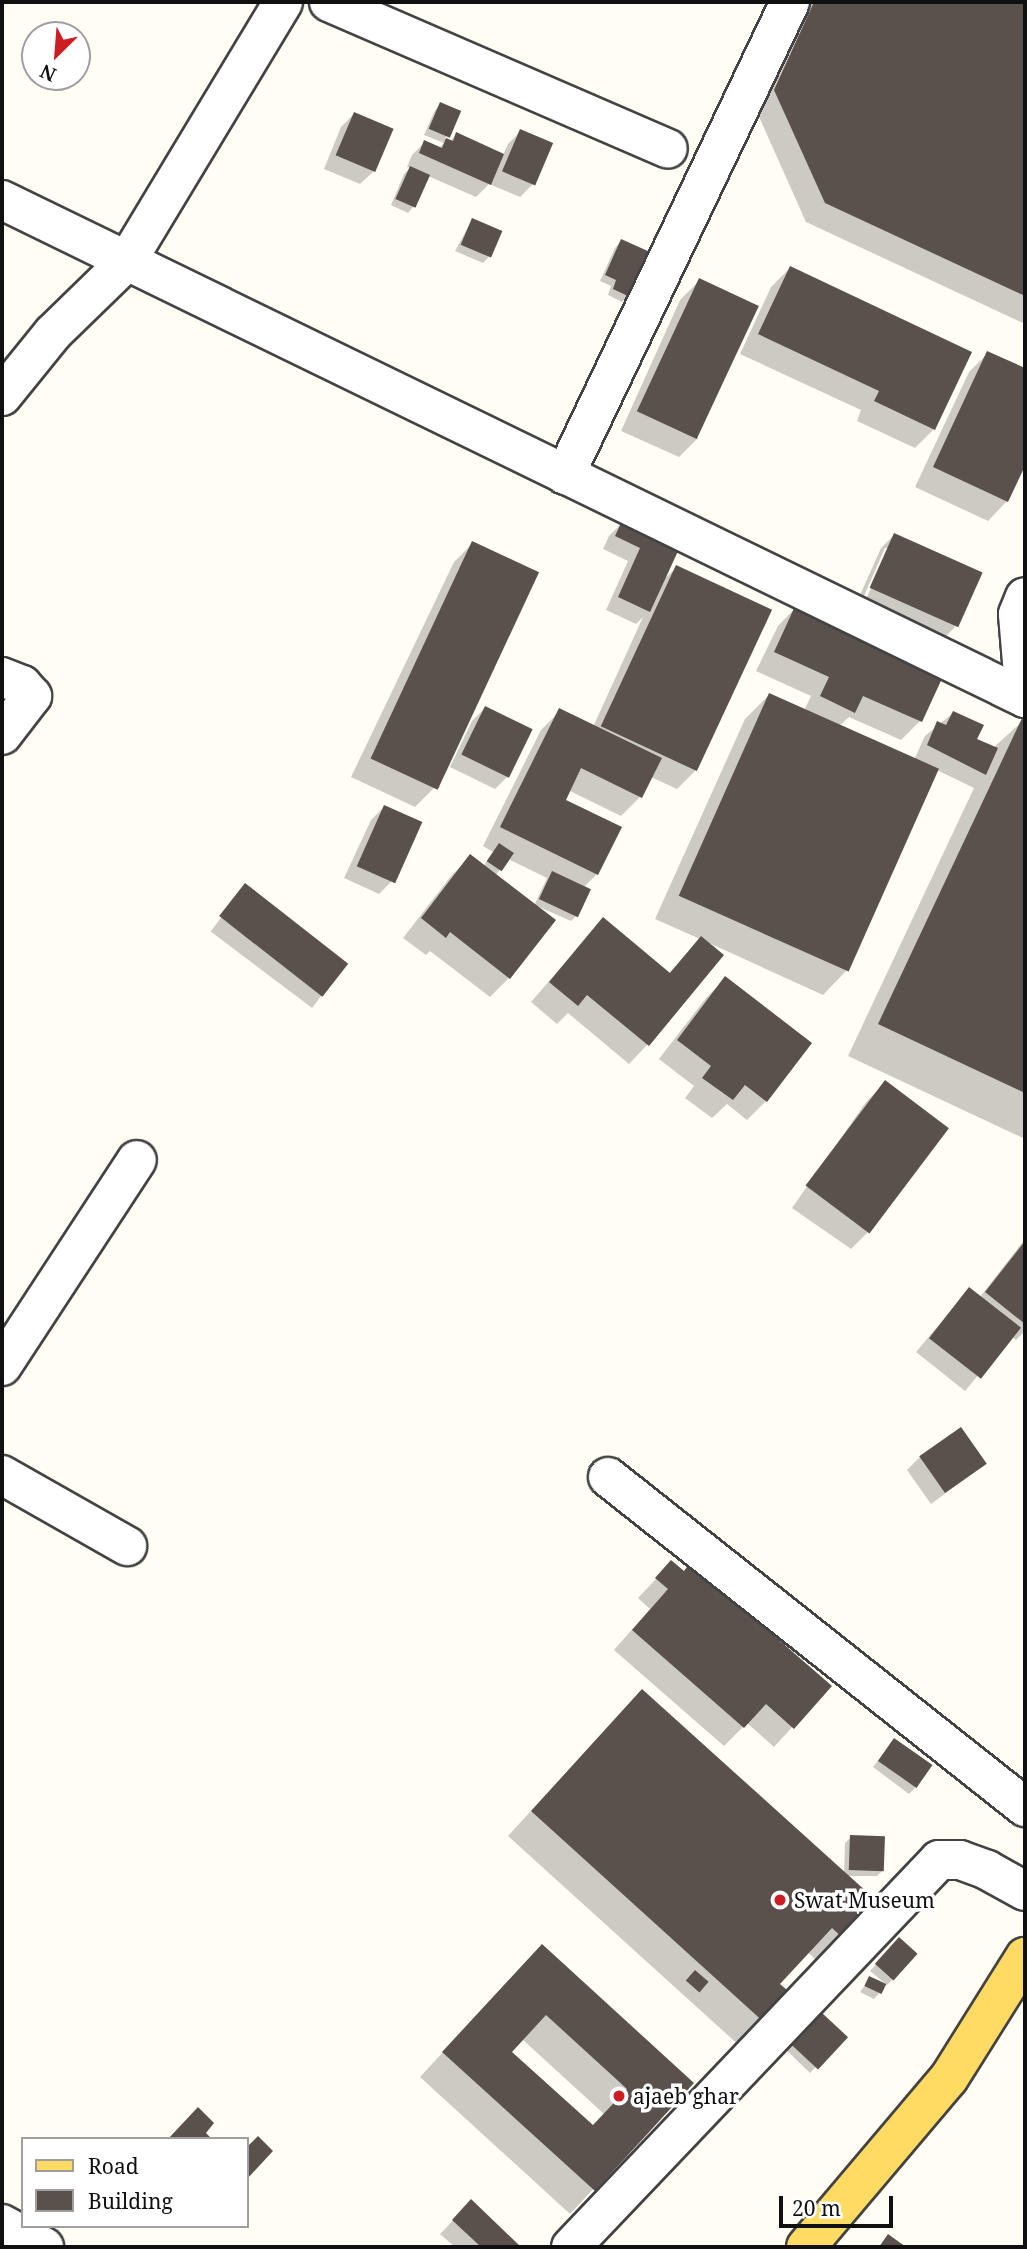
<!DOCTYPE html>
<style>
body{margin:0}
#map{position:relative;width:1027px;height:2249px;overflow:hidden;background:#fffdf4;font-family:"Noto Serif",serif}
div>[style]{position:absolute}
.shadow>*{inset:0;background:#0003;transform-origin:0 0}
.building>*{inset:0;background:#5a514c;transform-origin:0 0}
.roads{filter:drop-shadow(2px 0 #434343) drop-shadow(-2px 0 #434343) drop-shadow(0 2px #434343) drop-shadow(0 -2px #434343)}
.minor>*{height:38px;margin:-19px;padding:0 19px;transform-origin:19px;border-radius:19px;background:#fff}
.major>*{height:38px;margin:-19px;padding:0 19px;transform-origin:19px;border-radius:19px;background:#ffdb64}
.dots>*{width:19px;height:19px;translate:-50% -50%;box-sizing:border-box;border:4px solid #fff;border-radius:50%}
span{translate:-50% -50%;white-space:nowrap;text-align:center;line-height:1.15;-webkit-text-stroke:7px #fff;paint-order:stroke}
.poi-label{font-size:21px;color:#101010}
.left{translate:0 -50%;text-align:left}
.frame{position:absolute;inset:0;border:4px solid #101010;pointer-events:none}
.legend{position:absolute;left:21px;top:2137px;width:228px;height:91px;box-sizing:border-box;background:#fff;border:2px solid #9f9f9f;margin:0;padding:9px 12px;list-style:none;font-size:21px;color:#101010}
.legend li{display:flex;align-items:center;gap:14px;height:35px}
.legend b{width:35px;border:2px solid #9f9f9f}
.north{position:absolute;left:21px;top:21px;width:70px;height:70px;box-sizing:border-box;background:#fff;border:2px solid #9f9f9f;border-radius:50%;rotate:205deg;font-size:19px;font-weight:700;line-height:28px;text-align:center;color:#101010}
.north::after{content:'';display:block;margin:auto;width:24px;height:32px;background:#cd1c22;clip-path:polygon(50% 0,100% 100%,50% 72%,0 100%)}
.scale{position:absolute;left:779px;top:2196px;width:114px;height:32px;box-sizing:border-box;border:4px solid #101010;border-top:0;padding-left:9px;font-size:21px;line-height:24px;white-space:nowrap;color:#101010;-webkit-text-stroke:5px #fff;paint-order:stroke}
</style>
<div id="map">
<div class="shadow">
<div style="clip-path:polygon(805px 2px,1025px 2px,1025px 324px,806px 222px,756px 110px)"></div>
<div style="clip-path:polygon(441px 104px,459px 112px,445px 139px,450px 141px,457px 134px,503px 155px,508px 144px,521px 131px,551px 144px,533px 184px,520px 197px,489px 184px,476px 197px,428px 176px,414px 206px,408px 213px,391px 205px,404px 174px,410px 168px,407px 167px,412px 155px,425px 142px,439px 148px,444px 143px,424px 135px,435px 110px)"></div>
<div style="clip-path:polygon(354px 114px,392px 130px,373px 172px,360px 184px,324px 169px,341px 127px)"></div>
<div style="clip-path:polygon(472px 220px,489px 257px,483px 263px,455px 251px)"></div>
<div style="clip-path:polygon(621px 241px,628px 296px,622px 302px,608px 295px,611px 286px,600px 281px,615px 248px)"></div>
<div style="clip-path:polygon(790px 268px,934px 429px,915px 448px,857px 421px,861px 410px,740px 354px,771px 287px)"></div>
<div style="clip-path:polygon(699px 281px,698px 438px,679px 457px,621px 431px,680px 300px)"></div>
<div style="clip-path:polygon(988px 353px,1025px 370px,1025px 462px,1007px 501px,988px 521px,915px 487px,969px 372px)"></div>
<div style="clip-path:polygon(evenodd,622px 523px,663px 580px,676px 568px,696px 770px,677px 789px,651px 777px,640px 797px,621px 816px,568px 790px,564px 800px,619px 828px,597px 874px,584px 887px,577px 915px,571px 921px,537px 906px,509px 978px,490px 997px,430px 951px,426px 955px,403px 938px,451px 876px,470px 857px,483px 867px,493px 852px,483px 846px,541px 730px,560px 711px,593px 727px,643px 617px,636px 624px,606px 610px,628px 561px,603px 549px,609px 536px,622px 523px,508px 859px,547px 878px,534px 906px,495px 876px,508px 859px)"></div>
<div style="clip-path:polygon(evenodd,894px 535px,955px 627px,942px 640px,857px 602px,881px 548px,894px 535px,885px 548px,889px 548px,867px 597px,864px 596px,885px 548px)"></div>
<div style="clip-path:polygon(473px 543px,537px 573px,434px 788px,415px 807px,351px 777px,454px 562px)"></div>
<div style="clip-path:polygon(797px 606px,942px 673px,920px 721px,901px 740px,849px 717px,839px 726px,914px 760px,925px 736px,953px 713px,975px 740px,993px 748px,1025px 719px,1025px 1139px,848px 1056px,974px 788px,937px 770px,847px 970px,823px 995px,709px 943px,647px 1045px,629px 1064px,568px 1013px,557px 1024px,531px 1002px,603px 919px,668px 974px,700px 939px,655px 919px,745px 719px,769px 695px,804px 711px,811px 696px,756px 671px,778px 626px)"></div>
<div style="clip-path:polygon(485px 708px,508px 776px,495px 789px,450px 767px,472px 721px)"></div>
<div style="clip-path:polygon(384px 807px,392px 881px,379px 894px,344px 878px,371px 820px)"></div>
<div style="left:245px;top:886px;width:127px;height:57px;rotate:37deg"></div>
<div style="clip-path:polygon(725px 979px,766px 1101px,747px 1120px,727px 1104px,712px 1118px,685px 1098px,694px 1086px,659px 1059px,706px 998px)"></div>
<div style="clip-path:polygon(885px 1083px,870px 1230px,851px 1249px,792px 1208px,866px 1102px)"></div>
<div style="clip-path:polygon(1025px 1239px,1025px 1331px,1016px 1340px,1011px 1336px,965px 1391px,916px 1352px,969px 1289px,980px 1297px)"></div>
<div style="clip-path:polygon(920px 1457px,985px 1464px,931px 1504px,907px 1470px)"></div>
<div style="clip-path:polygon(671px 1563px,829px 1687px,774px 1747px,747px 1723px,724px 1746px,614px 1650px,650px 1609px,638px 1598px)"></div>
<div style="clip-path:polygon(618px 1716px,844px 1874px,845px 1843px,851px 1837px,883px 1870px,877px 1876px,845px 1876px,875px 1903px,819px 1962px,807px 1952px,778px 1985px,791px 1996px,742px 2048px,508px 1836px)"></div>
<div style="clip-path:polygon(894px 1740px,915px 1788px,909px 1794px,873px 1767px)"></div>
<div style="clip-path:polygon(893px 1946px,893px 1979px,887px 1985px,870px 1971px)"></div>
<div style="clip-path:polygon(evenodd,518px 1971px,692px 2083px,570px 2214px,420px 2077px,518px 1971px,522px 2039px,604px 2114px,592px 2127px,510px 2052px,522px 2039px)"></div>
<div style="clip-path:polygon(870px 1978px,880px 1992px,874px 1999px,860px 1992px)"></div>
<div style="left:821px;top:2014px;width:33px;height:50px;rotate:44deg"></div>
<div style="clip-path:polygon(471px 2202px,519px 2247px,455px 2247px,440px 2234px)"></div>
</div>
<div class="building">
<div style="clip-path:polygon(814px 2px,1025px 2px,1025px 296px,825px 203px,774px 90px)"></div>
<div style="left:440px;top:102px;width:23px;height:29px;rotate:23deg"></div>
<div style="left:354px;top:112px;width:43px;height:47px;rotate:23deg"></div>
<div style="left:520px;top:129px;width:36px;height:46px;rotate:23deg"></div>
<div style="clip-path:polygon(456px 132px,504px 154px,491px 185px,419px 153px,424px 140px,442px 148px,446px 138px,453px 141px)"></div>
<div style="left:410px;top:166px;width:22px;height:36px;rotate:24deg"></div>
<div style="left:472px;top:218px;width:33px;height:29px;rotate:23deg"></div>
<div style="clip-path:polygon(621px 239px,650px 252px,630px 297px,613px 289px,616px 280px,605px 275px)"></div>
<div style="clip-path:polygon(790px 266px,972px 352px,935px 430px,874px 401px,879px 391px,758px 334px)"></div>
<div style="left:699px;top:278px;width:66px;height:147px;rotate:25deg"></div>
<div style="clip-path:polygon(987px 351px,1025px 368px,1025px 466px,1008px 502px,933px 467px)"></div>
<div style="clip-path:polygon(622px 521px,679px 549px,650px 612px,618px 597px,640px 548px,615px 536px)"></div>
<div style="left:894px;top:533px;width:97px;height:60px;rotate:24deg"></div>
<div style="left:472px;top:541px;width:74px;height:240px;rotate:25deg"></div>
<div style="left:676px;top:565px;width:106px;height:178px;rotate:25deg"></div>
<div style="clip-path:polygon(796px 604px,945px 672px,922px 722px,863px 696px,855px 713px,820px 696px,829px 677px,774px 652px)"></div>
<div style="left:769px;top:693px;width:186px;height:222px;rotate:24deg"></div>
<div style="left:485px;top:706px;width:53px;height:54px;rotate:26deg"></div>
<div style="clip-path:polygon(559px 708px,662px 758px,642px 798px,581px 768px,566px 800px,622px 827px,598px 875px,500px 827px)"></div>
<div style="clip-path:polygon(953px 711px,984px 725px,977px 739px,998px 748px,986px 775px,927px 745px,937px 721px,946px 725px)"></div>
<div style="clip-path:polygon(1023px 716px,1025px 717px,1025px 1093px,878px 1024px)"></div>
<div style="left:384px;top:805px;width:42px;height:67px;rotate:24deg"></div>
<div style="left:499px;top:843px;width:18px;height:22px;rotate:34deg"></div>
<div style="clip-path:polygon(470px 854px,556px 920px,510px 979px,450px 932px,446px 938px,421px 918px)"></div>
<div style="left:552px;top:871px;width:43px;height:31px;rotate:25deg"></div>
<div style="left:245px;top:883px;width:131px;height:42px;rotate:38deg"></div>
<div style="clip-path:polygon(603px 917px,670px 973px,701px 936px,724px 955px,649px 1046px,587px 995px,578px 1006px,549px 982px)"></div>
<div style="clip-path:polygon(725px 976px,812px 1043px,767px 1102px,745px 1085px,733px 1100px,702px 1078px,711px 1066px,677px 1040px)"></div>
<div style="left:885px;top:1080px;width:80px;height:132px;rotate:37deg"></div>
<div style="clip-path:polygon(1025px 1241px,1025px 1324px,985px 1292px)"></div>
<div style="left:969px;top:1287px;width:66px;height:65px;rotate:38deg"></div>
<div style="left:961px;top:1427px;width:45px;height:51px;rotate:55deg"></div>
<div style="clip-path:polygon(671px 1560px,684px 1571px,690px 1563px,832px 1686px,794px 1729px,766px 1704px,744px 1728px,632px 1630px,668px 1589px,655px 1578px)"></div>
<div style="clip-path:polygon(642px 1689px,878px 1902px,844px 1939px,832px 1928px,780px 1984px,794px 1996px,767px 2025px,531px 1811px)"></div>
<div style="left:894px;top:1738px;width:47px;height:28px;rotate:35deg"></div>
<div style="left:850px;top:1835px;width:35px;height:35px;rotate:2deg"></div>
<div style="left:899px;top:1937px;width:25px;height:36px;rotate:42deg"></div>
<div style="clip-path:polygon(evenodd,542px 1944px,694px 2083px,595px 2191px,442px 2052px,542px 1944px,546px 2015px,627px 2089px,593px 2125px,512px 2052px,546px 2015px)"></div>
<div style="left:695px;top:1970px;width:18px;height:14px;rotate:41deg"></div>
<div style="left:869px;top:1976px;width:19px;height:11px;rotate:25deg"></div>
<div style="left:821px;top:2012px;width:37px;height:44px;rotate:43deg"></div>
<div style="clip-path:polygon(198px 2107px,214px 2123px,206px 2133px,212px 2139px,168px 2139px)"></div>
<div style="clip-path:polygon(258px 2136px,273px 2151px,247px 2179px,247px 2147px)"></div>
<div style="clip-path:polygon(471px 2199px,521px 2247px,481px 2247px,452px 2220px)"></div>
<div style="clip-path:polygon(888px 2234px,906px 2247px,879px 2247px)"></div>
</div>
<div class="roads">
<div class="minor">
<div style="left:329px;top:2px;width:369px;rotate:23.4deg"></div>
<div style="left:2px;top:200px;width:1138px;rotate:25.96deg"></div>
<div style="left:2px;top:396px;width:81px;rotate:-51deg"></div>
<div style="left:53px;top:333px;width:103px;rotate:-44.2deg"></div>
<div style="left:127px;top:261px;width:302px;rotate:-58.9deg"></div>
<div style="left:565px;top:475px;width:524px;rotate:-64.56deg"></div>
<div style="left:2px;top:677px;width:22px;rotate:22deg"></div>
<div style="left:22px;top:685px;width:15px;rotate:48deg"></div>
<div style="left:32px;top:696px;width:49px;rotate:127.6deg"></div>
<div style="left:1025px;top:698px;width:84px;rotate:-94.8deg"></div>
<div style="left:1018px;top:614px;width:18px;rotate:-68deg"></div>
<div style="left:2px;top:1366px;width:246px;rotate:-56.8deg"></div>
<div style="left:2px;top:1475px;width:144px;rotate:29.6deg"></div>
<div style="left:608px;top:1477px;width:532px;rotate:38.36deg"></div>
<div style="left:2px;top:2224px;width:48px;rotate:28.7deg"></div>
<div style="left:571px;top:2247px;width:534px;rotate:-46.44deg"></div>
<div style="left:939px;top:1860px;width:21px"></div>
<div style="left:960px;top:1860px;width:29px;rotate:20deg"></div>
<div style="left:987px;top:1870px;width:43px;rotate:28.9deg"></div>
</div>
<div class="major">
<div style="left:806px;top:2247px;width:221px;rotate:-49.8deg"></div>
<div style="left:949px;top:2078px;width:143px;rotate:-57.9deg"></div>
</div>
</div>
<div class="dots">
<div style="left:780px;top:1900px;background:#cd1c22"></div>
<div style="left:619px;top:2096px;background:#cd1c22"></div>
</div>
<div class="poi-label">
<span class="left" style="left:794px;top:1900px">Swat Museum</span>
<span class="left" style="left:633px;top:2096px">ajaeb ghar</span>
</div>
<div class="frame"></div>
<ul class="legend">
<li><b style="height:9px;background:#ffdb64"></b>Road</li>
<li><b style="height:19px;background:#5a514c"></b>Building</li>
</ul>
<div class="north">N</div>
<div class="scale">20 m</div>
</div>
